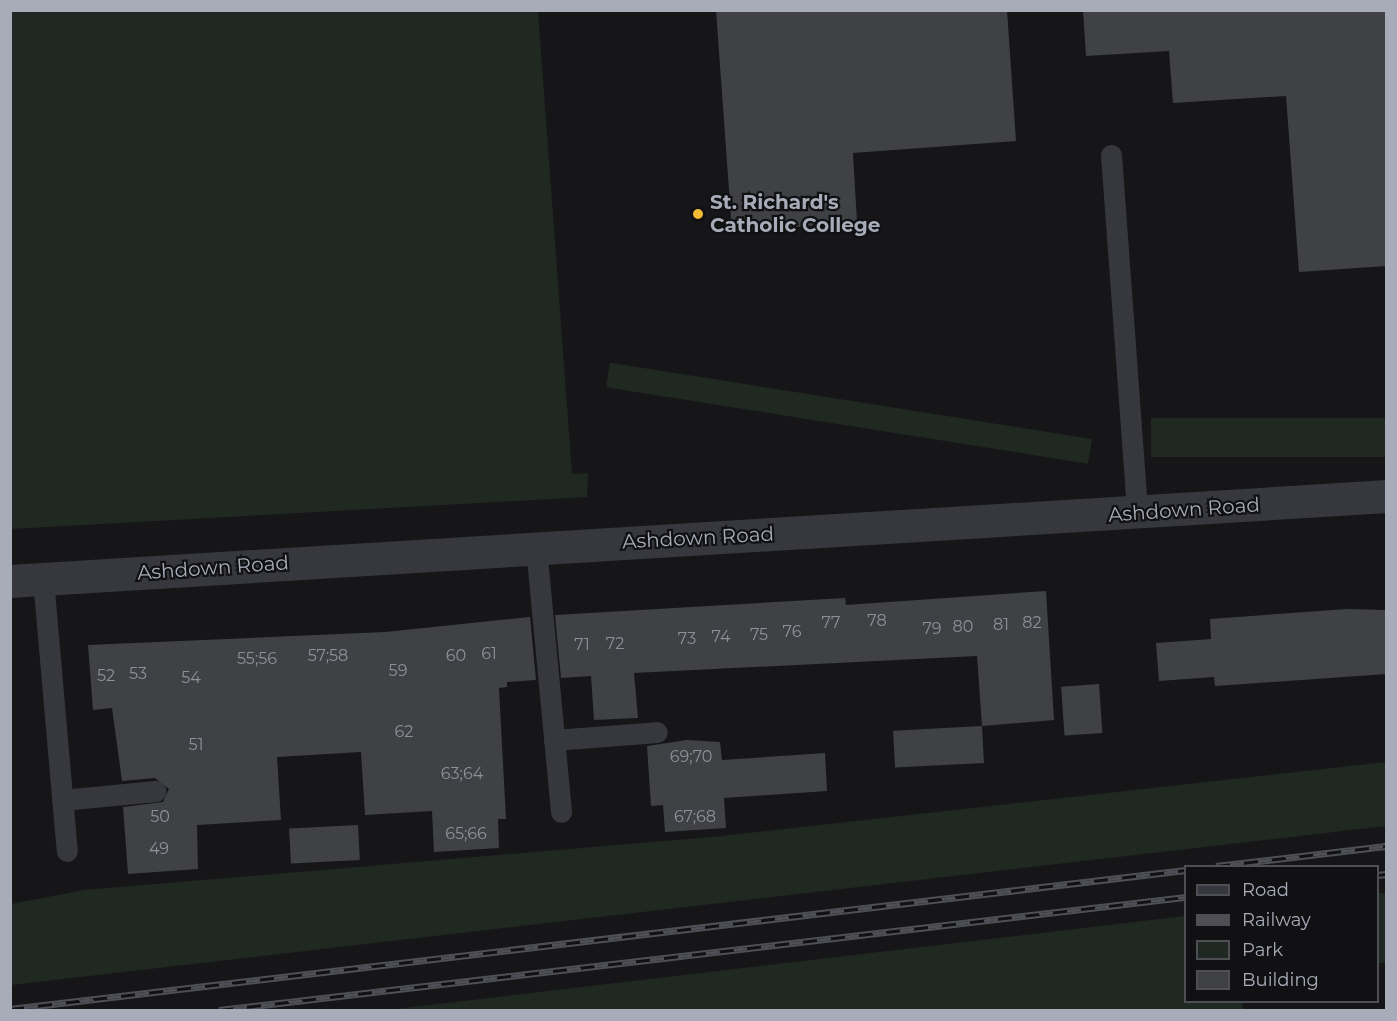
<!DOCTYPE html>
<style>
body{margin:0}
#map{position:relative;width:1397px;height:1021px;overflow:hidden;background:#161618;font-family:Montserrat,sans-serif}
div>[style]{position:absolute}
.green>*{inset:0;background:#202822;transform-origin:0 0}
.building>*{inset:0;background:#404145;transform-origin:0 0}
.lane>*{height:21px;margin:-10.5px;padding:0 10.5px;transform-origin:10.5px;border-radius:10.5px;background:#37383d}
.street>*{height:33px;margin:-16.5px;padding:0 16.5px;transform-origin:16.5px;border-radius:16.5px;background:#37383d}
.rail>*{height:7px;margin-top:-3.5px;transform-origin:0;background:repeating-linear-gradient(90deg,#111113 0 14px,#4e5056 0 28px);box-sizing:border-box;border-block:2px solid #4e5056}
.dots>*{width:16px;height:16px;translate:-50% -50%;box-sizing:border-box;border:3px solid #111113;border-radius:50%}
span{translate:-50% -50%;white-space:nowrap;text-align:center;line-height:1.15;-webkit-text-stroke:4.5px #111113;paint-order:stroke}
.number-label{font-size:16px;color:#8e919b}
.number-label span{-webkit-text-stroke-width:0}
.poi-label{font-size:20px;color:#a8acb8;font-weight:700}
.left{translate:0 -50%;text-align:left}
.street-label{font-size:20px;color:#a8acb8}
.frame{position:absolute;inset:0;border:12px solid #a8acb8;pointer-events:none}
.legend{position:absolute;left:1184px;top:865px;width:195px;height:138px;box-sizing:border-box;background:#111113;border:2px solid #4d4f55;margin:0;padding:8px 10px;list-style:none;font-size:18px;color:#a8acb8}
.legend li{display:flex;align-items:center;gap:12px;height:30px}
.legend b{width:30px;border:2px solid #4d4f55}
</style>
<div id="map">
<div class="green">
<div style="clip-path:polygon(11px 10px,538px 11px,572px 474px,588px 473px,587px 497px,11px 529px)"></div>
<div style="left:1386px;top:418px;width:39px;height:235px;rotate:90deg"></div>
<div style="left:1092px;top:439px;width:25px;height:488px;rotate:99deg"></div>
<div style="clip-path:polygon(1386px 762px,1386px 826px,11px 985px,11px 904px,84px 890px,712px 837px)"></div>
<div style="left:1386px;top:893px;width:70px;height:8px;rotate:90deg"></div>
<div style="clip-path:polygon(1185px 916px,1186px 1002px,1242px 1002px,1243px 1010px,387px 1010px)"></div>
</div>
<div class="building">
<div style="clip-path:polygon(716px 10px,1007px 10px,1016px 141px,853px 153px,857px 222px,732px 232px)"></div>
<div style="clip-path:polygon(1083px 10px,1386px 10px,1386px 266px,1299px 272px,1286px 96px,1173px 103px,1169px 51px,1086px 56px)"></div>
<div style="clip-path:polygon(1046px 591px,1054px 720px,982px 726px,977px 656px,634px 673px,638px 718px,594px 720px,591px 676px,561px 678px,555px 615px,845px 598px,846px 605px)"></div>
<div style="clip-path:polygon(1347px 609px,1386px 610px,1386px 674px,1215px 686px,1214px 677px,1159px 681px,1156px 643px,1211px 639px,1210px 619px)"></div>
<div style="clip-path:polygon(530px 617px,536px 680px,507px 682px,507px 687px,499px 688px,506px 819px,498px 819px,499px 848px,434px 852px,432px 811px,365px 815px,361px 752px,277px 757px,281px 820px,197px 825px,198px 869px,128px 874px,123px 807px,163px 802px,169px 789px,155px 778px,122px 781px,112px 708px,93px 710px,88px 645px,385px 632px)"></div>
<div style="left:1099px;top:684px;width:49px;height:38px;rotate:86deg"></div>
<div style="left:982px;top:726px;width:37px;height:89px;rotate:87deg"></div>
<div style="clip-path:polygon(687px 740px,720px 742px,722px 760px,825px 753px,827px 791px,724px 798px,726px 828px,665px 832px,663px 805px,651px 806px,647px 746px)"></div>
<div style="left:358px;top:825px;width:35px;height:69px;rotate:87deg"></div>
</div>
<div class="lane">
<div style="left:1111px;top:155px;width:359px;rotate:85.8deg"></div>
<div style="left:536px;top:547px;width:266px;rotate:84.6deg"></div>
<div style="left:43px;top:579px;width:273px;rotate:85deg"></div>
<div style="left:554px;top:740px;width:103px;rotate:-4.4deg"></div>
<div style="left:62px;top:800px;width:94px;rotate:-5.5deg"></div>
</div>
<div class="street">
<div style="left:10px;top:581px;width:1379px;rotate:-3.53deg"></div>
</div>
<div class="rail">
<div style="left:1216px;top:866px;width:171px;rotate:-6.7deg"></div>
<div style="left:1378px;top:875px;width:8px;rotate:-7deg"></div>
<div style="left:10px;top:1009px;width:1184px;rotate:-6.74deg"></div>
<div style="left:219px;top:1010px;width:974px;rotate:-6.67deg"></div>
</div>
<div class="dots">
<div style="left:698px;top:214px;background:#f3bb33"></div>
</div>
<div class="number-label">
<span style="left:877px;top:621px">78</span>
<span style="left:831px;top:623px">77</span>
<span style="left:1032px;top:623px">82</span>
<span style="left:1001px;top:625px">81</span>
<span style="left:963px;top:627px">80</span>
<span style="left:932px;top:629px">79</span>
<span style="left:792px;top:632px">76</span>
<span style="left:759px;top:635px">75</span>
<span style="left:721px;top:637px">74</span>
<span style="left:687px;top:639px">73</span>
<span style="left:615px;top:644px">72</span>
<span style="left:582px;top:645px">71</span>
<span style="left:489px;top:654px">61</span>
<span style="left:328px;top:656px">57;58</span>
<span style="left:456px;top:656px">60</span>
<span style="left:257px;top:659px">55;56</span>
<span style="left:398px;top:671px">59</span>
<span style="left:138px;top:674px">53</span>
<span style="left:106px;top:676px">52</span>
<span style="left:191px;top:678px">54</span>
<span style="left:404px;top:732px">62</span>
<span style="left:196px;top:745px">51</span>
<span style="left:691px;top:757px">69;70</span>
<span style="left:462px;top:774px">63;64</span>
<span style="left:160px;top:817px">50</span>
<span style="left:695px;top:817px">67;68</span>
<span style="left:466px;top:834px">65;66</span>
<span style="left:159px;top:849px">49</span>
</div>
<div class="poi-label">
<span class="left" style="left:710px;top:214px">St. Richard's<br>Catholic College</span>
</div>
<div class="street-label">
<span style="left:1184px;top:510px;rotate:-4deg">Ashdown Road</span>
<span style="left:698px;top:538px;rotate:-3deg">Ashdown Road</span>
<span style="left:213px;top:568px;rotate:-4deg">Ashdown Road</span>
</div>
<div class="frame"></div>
<ul class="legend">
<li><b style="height:8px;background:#37383d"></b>Road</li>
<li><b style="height:8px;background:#4e5056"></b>Railway</li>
<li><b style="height:16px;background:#202822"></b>Park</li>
<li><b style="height:16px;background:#404145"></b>Building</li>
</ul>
</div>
